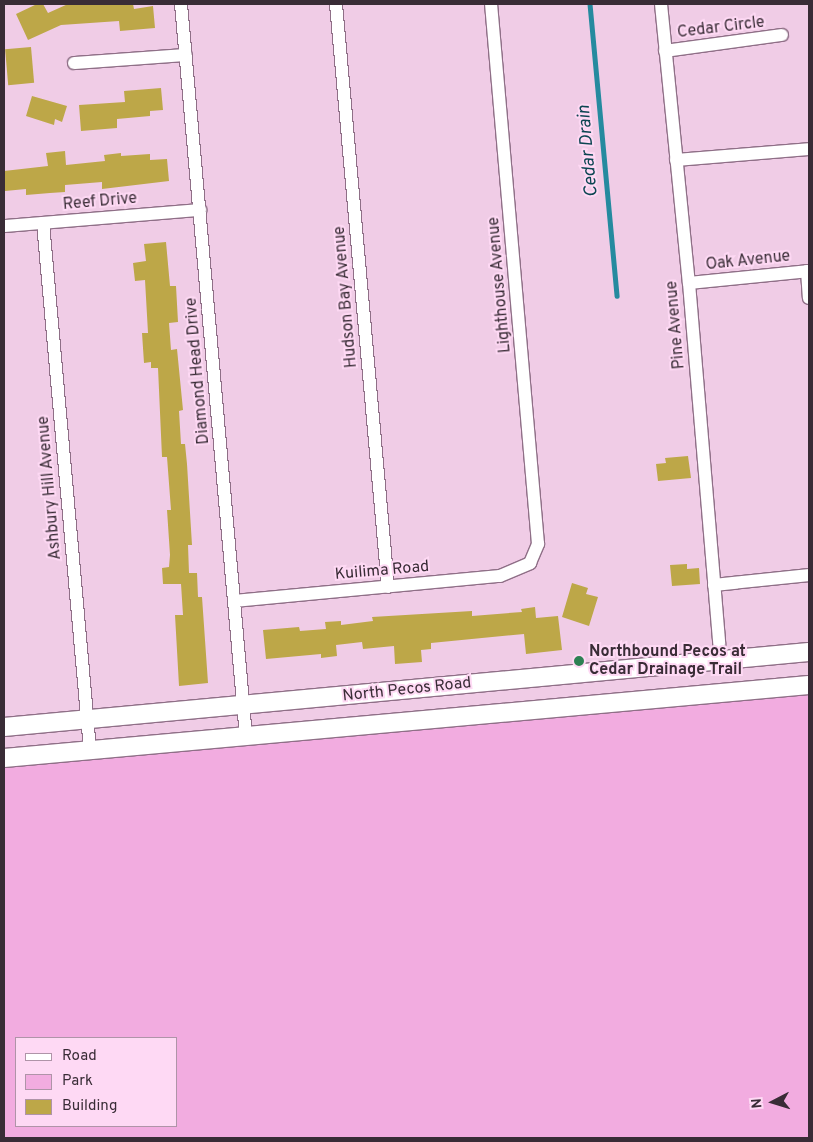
<!DOCTYPE html>
<style>
body{margin:0}
#map{position:relative;width:813px;height:1142px;overflow:hidden;background:#f0cce6;font-family:Overpass,sans-serif}
div>[style]{position:absolute}
.green>*{inset:0;background:#f2ace0}
.stream>*{height:4.5px;margin:-2.25px;padding:0 2.25px;transform-origin:2.25px;border-radius:2.25px;background:#258a9f}
.building>*{inset:0;background:#bda748;transform-origin:0 0}
.roads{filter:drop-shadow(1px 0 #8f6f87) drop-shadow(-1px 0 #8f6f87) drop-shadow(0 1px #8f6f87) drop-shadow(0 -1px #8f6f87)}
.street>*{height:12px;margin:-6px;padding:0 6px;transform-origin:6px;border-radius:6px;background:#fff}
.secondary>*{height:18px;margin:-9px;padding:0 9px;transform-origin:9px;border-radius:9px;background:#fff}
.dots>*{width:14px;height:14px;translate:-50% -50%;box-sizing:border-box;border:2px solid #fed9f4;border-radius:50%}
span{translate:-50% -50%;white-space:nowrap;text-align:center;line-height:1.15;-webkit-text-stroke:4px #fed9f4;paint-order:stroke}
.street-label{font-size:16px;color:#392c36}
.poi-label{font-size:16px;color:#392c36;font-weight:700}
.left{translate:0 -50%;text-align:left}
.water-label{font-size:18px;color:#0b4551;font-style:italic}
.frame{position:absolute;inset:0;border:5px solid #392c36;pointer-events:none}
.legend{position:absolute;left:15px;top:1037px;width:162px;height:90px;box-sizing:border-box;background:#fed9f4;border:1px solid #af94a8;margin:0;padding:6px 9px;list-style:none;font-size:15px;color:#392c36}
.legend li{display:flex;align-items:center;gap:10px;height:25px}
.legend b{width:25px;border:1px solid #af94a8}
.north{position:absolute;left:748px;top:1077px;width:50px;height:50px;-webkit-text-stroke:4px #fed9f4;paint-order:stroke;rotate:265deg;font-size:14px;font-weight:700;line-height:20px;text-align:center;color:#392c36}
.north::after{content:'';display:block;margin:auto;width:18px;height:22px;background:#392c36;clip-path:polygon(50% 0,100% 100%,50% 72%,0 100%)}
</style>
<div id="map">
<div class="green">
<div style="clip-path:polygon(evenodd,809px 693px,809px 1138px,4px 1138px,4px 768px,809px 693px,16px 1038px,176px 1038px,176px 1126px,16px 1126px,16px 1038px)"></div>
</div>
<div class="stream">
<div style="left:590px;top:4px;width:293px;rotate:84.7deg"></div>
</div>
<div class="building">
<div style="clip-path:polygon(37px 4px,43px 4px,48px 13px,68px 4px,133px 4px,134px 9px,153px 6px,155px 28px,120px 31px,119px 21px,61px 25px,28px 40px,16px 14px)"></div>
<div style="left:31px;top:47px;width:36px;height:26px;rotate:85deg"></div>
<div style="clip-path:polygon(161px 88px,163px 110px,150px 111px,150px 116px,117px 119px,117px 128px,81px 131px,79px 105px,125px 102px,124px 91px)"></div>
<div style="clip-path:polygon(32px 96px,67px 106px,62px 122px,55px 119px,54px 125px,26px 116px)"></div>
<div style="clip-path:polygon(65px 151px,66px 165px,105px 161px,104px 155px,121px 153px,121px 156px,150px 154px,150px 160px,167px 159px,169px 181px,102px 189px,102px 182px,65px 185px,65px 192px,50px 193px,26px 195px,26px 189px,5px 191px,4px 171px,48px 166px,46px 153px)"></div>
<div style="clip-path:polygon(166px 242px,170px 286px,176px 286px,178px 322px,169px 323px,171px 350px,177px 349px,183px 410px,179px 411px,181px 444px,185px 444px,187px 464px,192px 545px,188px 545px,189px 573px,197px 573px,198px 597px,202px 597px,208px 683px,179px 686px,175px 615px,183px 615px,181px 584px,163px 584px,162px 568px,169px 567px,170px 555px,167px 510px,171px 510px,167px 457px,162px 457px,158px 368px,151px 368px,151px 362px,144px 363px,142px 333px,148px 333px,145px 280px,135px 281px,133px 263px,146px 261px,144px 244px)"></div>
<div style="clip-path:polygon(688px 456px,691px 478px,658px 481px,656px 464px,666px 463px,665px 458px)"></div>
<div style="clip-path:polygon(687px 564px,687px 569px,699px 568px,700px 584px,672px 586px,670px 565px)"></div>
<div style="clip-path:polygon(572px 583px,588px 588px,586px 594px,598px 597px,589px 626px,562px 617px)"></div>
<div style="clip-path:polygon(535px 607px,536px 618px,558px 616px,562px 650px,526px 654px,524px 634px,431px 643px,431px 649px,421px 650px,422px 662px,395px 664px,394px 646px,363px 649px,362px 642px,336px 645px,337px 656px,321px 658px,321px 654px,266px 659px,263px 630px,299px 627px,300px 631px,326px 629px,325px 622px,341px 621px,341px 625px,373px 621px,372px 617px,472px 611px,472px 616px,522px 612px,521px 609px)"></div>
</div>
<div class="roads">
<div class="street">
<div style="left:181px;top:4px;width:735px;rotate:84.93deg"></div>
<div style="left:336px;top:4px;width:585px;rotate:84.9deg"></div>
<div style="left:661px;top:4px;width:280px;rotate:84.3deg"></div>
<div style="left:689px;top:283px;width:362px;rotate:85.2deg"></div>
<div style="left:665px;top:51px;width:118px;rotate:-7.8deg"></div>
<div style="left:74px;top:63px;width:112px;rotate:-4.1deg"></div>
<div style="left:676px;top:160px;width:133px;rotate:-4.7deg"></div>
<div style="left:43px;top:223px;width:529px;rotate:84.9deg"></div>
<div style="left:4px;top:226px;width:197px;rotate:-4.7deg"></div>
<div style="left:807px;top:271px;width:27px;rotate:86deg"></div>
<div style="left:689px;top:283px;width:121px;rotate:-5.7deg"></div>
<div style="left:714px;top:585px;width:96px;rotate:-6deg"></div>
<div style="left:234px;top:601px;width:267px;rotate:-5.4deg"></div>
<div style="left:500px;top:576px;width:33px;rotate:-23deg"></div>
<div style="left:530px;top:563px;width:21px;rotate:-67deg"></div>
<div style="left:538px;top:544px;width:542px;rotate:-94.97deg"></div>
</div>
<div class="secondary">
<div style="left:4px;top:727px;width:808px;rotate:-5.32deg"></div>
<div style="left:4px;top:758px;width:808px;rotate:-5.18deg"></div>
</div>
</div>
<div class="dots">
<div style="left:579px;top:661px;background:#2d8153"></div>
</div>
<div class="street-label">
<span style="left:721px;top:28px;rotate:-7deg">Cedar Circle</span>
<span style="left:100px;top:202px;rotate:-5deg">Reef Drive</span>
<span style="left:748px;top:261px;rotate:-6deg">Oak Avenue</span>
<span style="left:500px;top:285px;rotate:-95deg">Lighthouse Avenue</span>
<span style="left:346px;top:297px;rotate:-95deg">Hudson Bay Avenue</span>
<span style="left:676px;top:325px;rotate:-95deg">Pine Avenue</span>
<span style="left:198px;top:371px;rotate:-95deg">Diamond Head Drive</span>
<span style="left:50px;top:488px;rotate:-95deg">Ashbury Hill Avenue</span>
<span style="left:382px;top:571px;rotate:-5deg">Kuilima Road</span>
<span style="left:407px;top:690px;rotate:-6deg">North Pecos Road</span>
</div>
<div class="poi-label">
<span class="left" style="left:589px;top:661px">Northbound Pecos at<br>Cedar Drainage Trail</span>
</div>
<div class="water-label">
<span style="left:589px;top:151px;rotate:-95deg">Cedar Drain</span>
</div>
<div class="frame"></div>
<ul class="legend">
<li><b style="height:6px;background:#fff"></b>Road</li>
<li><b style="height:14px;background:#f2ace0"></b>Park</li>
<li><b style="height:14px;background:#bda748"></b>Building</li>
</ul>
<div class="north">N</div>
</div>
